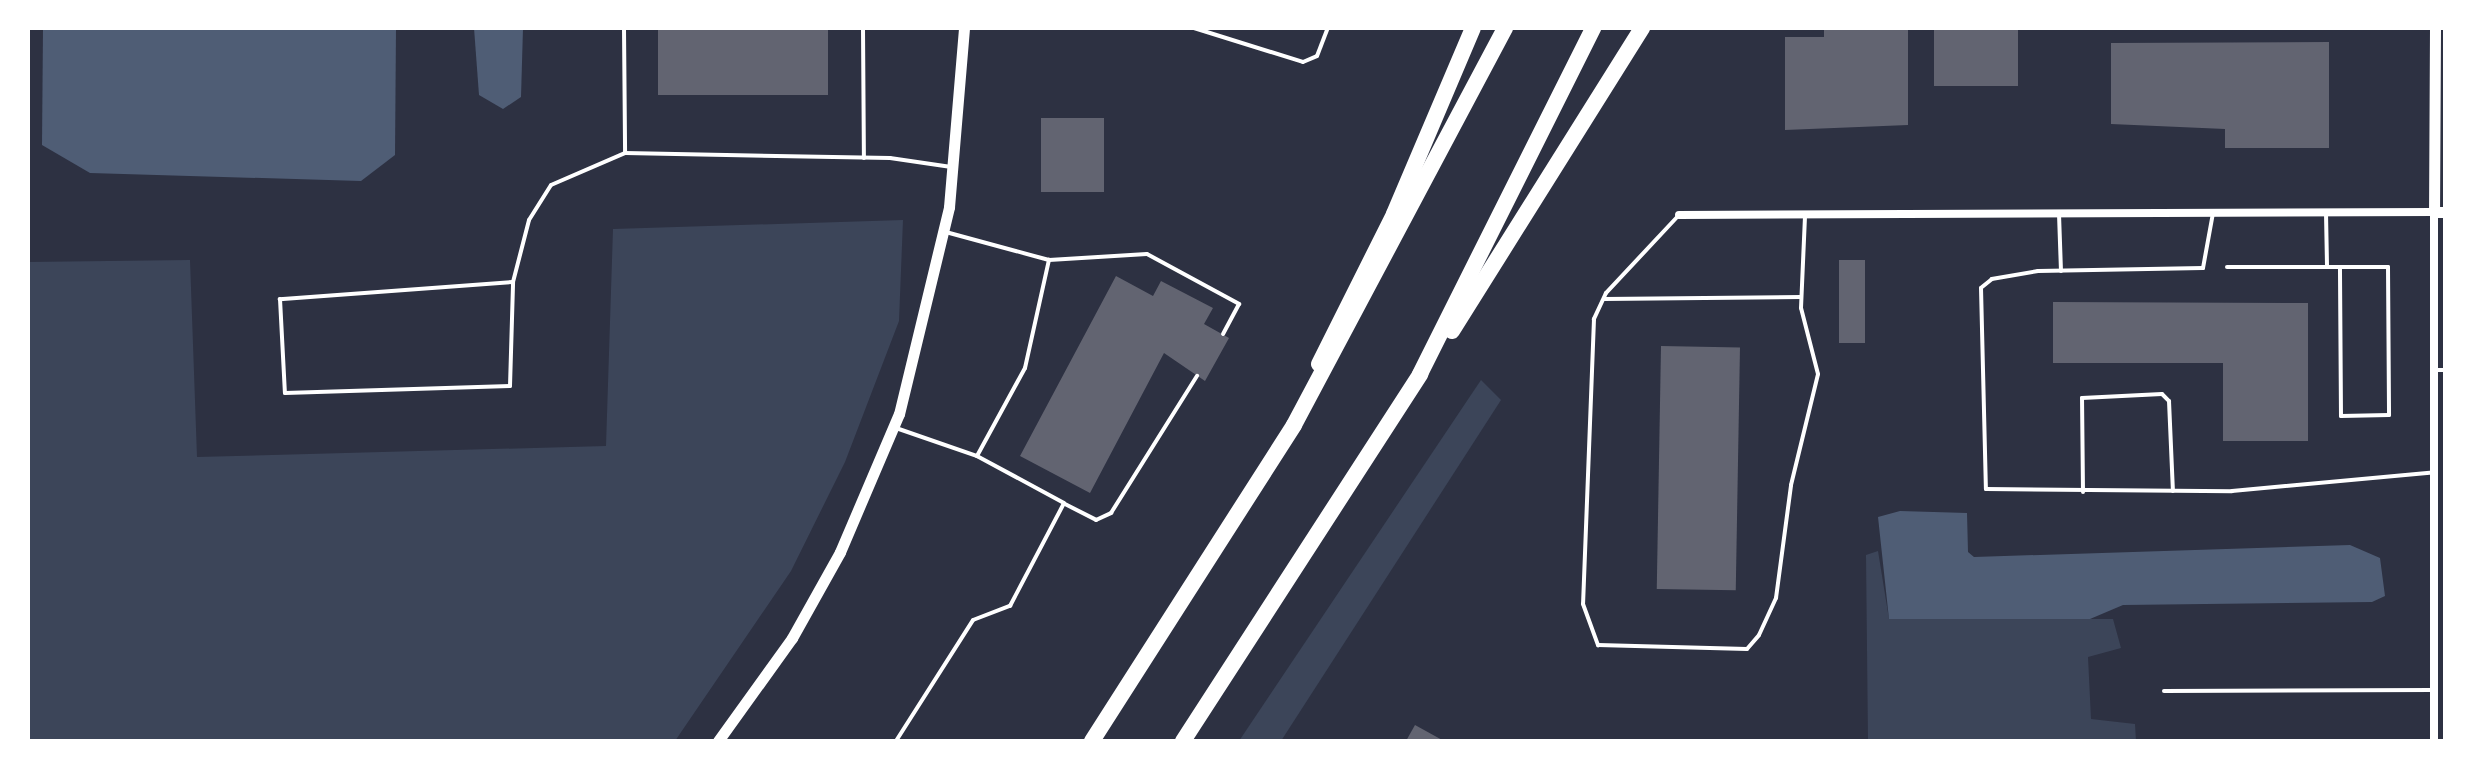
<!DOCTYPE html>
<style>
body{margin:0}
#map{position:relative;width:2473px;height:769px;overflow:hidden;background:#2d3142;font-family:Raleway,sans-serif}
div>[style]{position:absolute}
.green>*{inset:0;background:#3c4559}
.water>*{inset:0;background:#4f5d75}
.building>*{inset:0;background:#626471;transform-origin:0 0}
.service>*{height:4px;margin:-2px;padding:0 2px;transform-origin:2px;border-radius:2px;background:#fff}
.minor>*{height:8px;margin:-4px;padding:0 4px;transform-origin:4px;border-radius:4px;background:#fff}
.tertiary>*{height:11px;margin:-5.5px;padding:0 5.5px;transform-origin:5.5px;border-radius:5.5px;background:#fff}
.motorway>*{height:16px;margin:-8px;padding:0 8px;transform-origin:8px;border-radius:8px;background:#fff}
span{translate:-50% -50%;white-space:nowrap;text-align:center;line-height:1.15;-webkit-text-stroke:6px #fff;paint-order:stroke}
.frame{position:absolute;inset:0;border:30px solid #fff;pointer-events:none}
</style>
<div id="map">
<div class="green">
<div style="clip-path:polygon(903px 220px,899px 321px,845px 462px,791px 571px,675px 741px,28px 741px,28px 262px,190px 260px,197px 457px,606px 446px,613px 229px)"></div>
<div style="clip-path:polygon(1481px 380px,1501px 400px,1281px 741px,1239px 741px)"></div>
<div style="clip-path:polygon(1878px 551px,1889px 619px,2113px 619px,2121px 648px,2088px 657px,2091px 719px,2135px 724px,2136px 741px,1868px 741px,1866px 555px)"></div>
</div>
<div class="water">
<div style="clip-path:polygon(43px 28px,396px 28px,395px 155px,361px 181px,90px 173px,42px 145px)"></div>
<div style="clip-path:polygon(474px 28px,523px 28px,521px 97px,503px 109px,479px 95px)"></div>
<div style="clip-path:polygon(1900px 511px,1967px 513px,1968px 552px,1974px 557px,2350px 545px,2380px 558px,2385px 596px,2372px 602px,2123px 605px,2090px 619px,1889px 619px,1878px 517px)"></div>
</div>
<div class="building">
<div style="left:658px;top:28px;width:170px;height:67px"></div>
<div style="clip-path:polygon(1824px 28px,1908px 28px,1908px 125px,1785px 130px,1785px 37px,1824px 37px)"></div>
<div style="left:1934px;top:28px;width:84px;height:58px"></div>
<div style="clip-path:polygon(2329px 42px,2329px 148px,2225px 148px,2225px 129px,2111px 124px,2111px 43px)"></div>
<div style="left:1041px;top:118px;width:63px;height:74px"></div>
<div style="left:1839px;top:260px;width:26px;height:83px"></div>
<div style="clip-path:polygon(1116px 276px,1153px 296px,1161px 281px,1213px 308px,1204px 324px,1229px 338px,1205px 381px,1164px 353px,1090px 493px,1020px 456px)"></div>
<div style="clip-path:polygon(2053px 302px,2308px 303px,2308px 441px,2223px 441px,2223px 363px,2053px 363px)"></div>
<div style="left:1661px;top:346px;width:79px;height:243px;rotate:1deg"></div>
<div style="clip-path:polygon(1415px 725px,1444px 741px,1406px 741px)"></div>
</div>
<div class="service">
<div style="left:624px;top:28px;width:125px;rotate:89.5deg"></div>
<div style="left:625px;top:153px;width:265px;rotate:1.1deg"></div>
<div style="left:890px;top:158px;width:62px;rotate:8.4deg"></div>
<div style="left:863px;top:28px;width:130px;rotate:89.6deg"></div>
<div style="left:1194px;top:28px;width:114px;rotate:17.3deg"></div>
<div style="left:1303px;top:62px;width:15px;rotate:-23deg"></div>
<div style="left:1317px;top:56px;width:30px;rotate:-69deg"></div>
<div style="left:2213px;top:213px;width:56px;rotate:100.3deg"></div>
<div style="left:2203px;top:268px;width:165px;rotate:179deg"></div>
<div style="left:2038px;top:271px;width:47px;rotate:170.1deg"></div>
<div style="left:1992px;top:279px;width:14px;rotate:141deg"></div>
<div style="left:1981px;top:288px;width:201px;rotate:88.6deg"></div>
<div style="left:1986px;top:489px;width:246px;rotate:0.5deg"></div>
<div style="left:2232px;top:491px;width:204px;rotate:-5.3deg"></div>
<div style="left:2326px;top:213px;width:53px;rotate:88.9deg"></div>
<div style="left:2059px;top:214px;width:57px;rotate:88deg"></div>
<div style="left:1679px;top:215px;width:107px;rotate:133.1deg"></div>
<div style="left:1606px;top:293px;width:29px;rotate:115deg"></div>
<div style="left:1594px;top:319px;width:285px;rotate:92.2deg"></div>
<div style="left:1583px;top:604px;width:44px;rotate:69.9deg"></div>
<div style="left:1598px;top:645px;width:149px;rotate:1.5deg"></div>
<div style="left:1747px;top:649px;width:18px;rotate:-49deg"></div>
<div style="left:1759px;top:635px;width:41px;rotate:-65.3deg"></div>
<div style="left:1776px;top:598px;width:114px;rotate:-82.4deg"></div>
<div style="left:1791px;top:485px;width:114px;rotate:-76.3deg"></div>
<div style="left:1818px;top:374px;width:68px;rotate:-104.4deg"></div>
<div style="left:1801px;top:308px;width:93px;rotate:-87.5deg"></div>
<div style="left:1049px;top:260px;width:98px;rotate:-3.5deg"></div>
<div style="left:1147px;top:254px;width:105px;rotate:28.5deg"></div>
<div style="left:1239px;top:304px;width:34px;rotate:118deg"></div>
<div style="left:2227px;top:267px;width:161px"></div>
<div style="left:2388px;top:267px;width:148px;rotate:89.6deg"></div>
<div style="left:2389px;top:415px;width:48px;rotate:178.8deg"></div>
<div style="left:2341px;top:416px;width:149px;rotate:-90.4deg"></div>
<div style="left:513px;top:282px;width:234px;rotate:175.8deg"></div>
<div style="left:280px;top:299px;width:94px;rotate:87deg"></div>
<div style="left:285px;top:393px;width:225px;rotate:-1.8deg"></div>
<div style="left:510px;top:386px;width:104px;rotate:-88.3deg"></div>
<div style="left:513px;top:282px;width:64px;rotate:-75.5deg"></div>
<div style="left:529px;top:220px;width:41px;rotate:-57.8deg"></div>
<div style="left:551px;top:185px;width:81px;rotate:-23.4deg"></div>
<div style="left:1604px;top:299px;width:197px;rotate:-0.6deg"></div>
<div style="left:2435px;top:370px;width:10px"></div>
<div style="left:896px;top:428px;width:86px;rotate:19.1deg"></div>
<div style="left:977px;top:456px;width:100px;rotate:-61.4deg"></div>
<div style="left:1025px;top:368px;width:111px;rotate:-77.5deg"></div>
<div style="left:1049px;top:260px;width:107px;rotate:-164.8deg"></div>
<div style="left:2083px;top:492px;width:94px;rotate:-90.6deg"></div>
<div style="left:2082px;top:398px;width:80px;rotate:-2.9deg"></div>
<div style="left:2162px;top:394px;width:10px;rotate:45deg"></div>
<div style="left:2169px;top:401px;width:90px;rotate:87.5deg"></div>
<div style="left:1065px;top:504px;width:35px;rotate:27deg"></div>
<div style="left:1096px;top:520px;width:17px;rotate:-25deg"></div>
<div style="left:1111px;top:513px;width:162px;rotate:-57.9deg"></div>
<div style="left:2164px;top:691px;width:268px;rotate:-0.2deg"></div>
<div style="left:896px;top:741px;width:143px;rotate:-57.5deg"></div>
<div style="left:973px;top:620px;width:40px;rotate:-21deg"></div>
<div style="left:1010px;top:606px;width:116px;rotate:-62.3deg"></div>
<div style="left:1064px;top:503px;width:99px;rotate:-151.6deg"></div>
</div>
<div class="minor">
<div style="left:1679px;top:215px;width:755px;rotate:-0.23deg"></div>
<div style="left:2434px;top:212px;width:529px;rotate:90deg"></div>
</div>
<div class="tertiary">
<div style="left:2435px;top:28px;width:184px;rotate:90.3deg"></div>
<div style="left:2434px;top:212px;width:11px"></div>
<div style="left:718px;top:741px;width:127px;rotate:-54.3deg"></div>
<div style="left:792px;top:638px;width:98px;rotate:-60.8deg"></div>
<div style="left:840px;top:552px;width:150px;rotate:-66.9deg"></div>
<div style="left:899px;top:414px;width:213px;rotate:-76.4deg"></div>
<div style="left:949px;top:207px;width:180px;rotate:-85.2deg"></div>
</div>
<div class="motorway">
<div style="left:1452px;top:331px;width:358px;rotate:-57.9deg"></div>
<div style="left:1319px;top:364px;width:168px;rotate:-63.4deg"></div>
<div style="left:1394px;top:214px;width:202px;rotate:-67deg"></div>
<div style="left:1092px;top:741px;width:375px;rotate:-57.4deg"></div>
<div style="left:1294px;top:425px;width:450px;rotate:-62deg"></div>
<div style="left:1183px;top:741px;width:437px;rotate:-57.1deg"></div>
<div style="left:1420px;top:374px;width:387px;rotate:-63.4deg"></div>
</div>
<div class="frame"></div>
</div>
